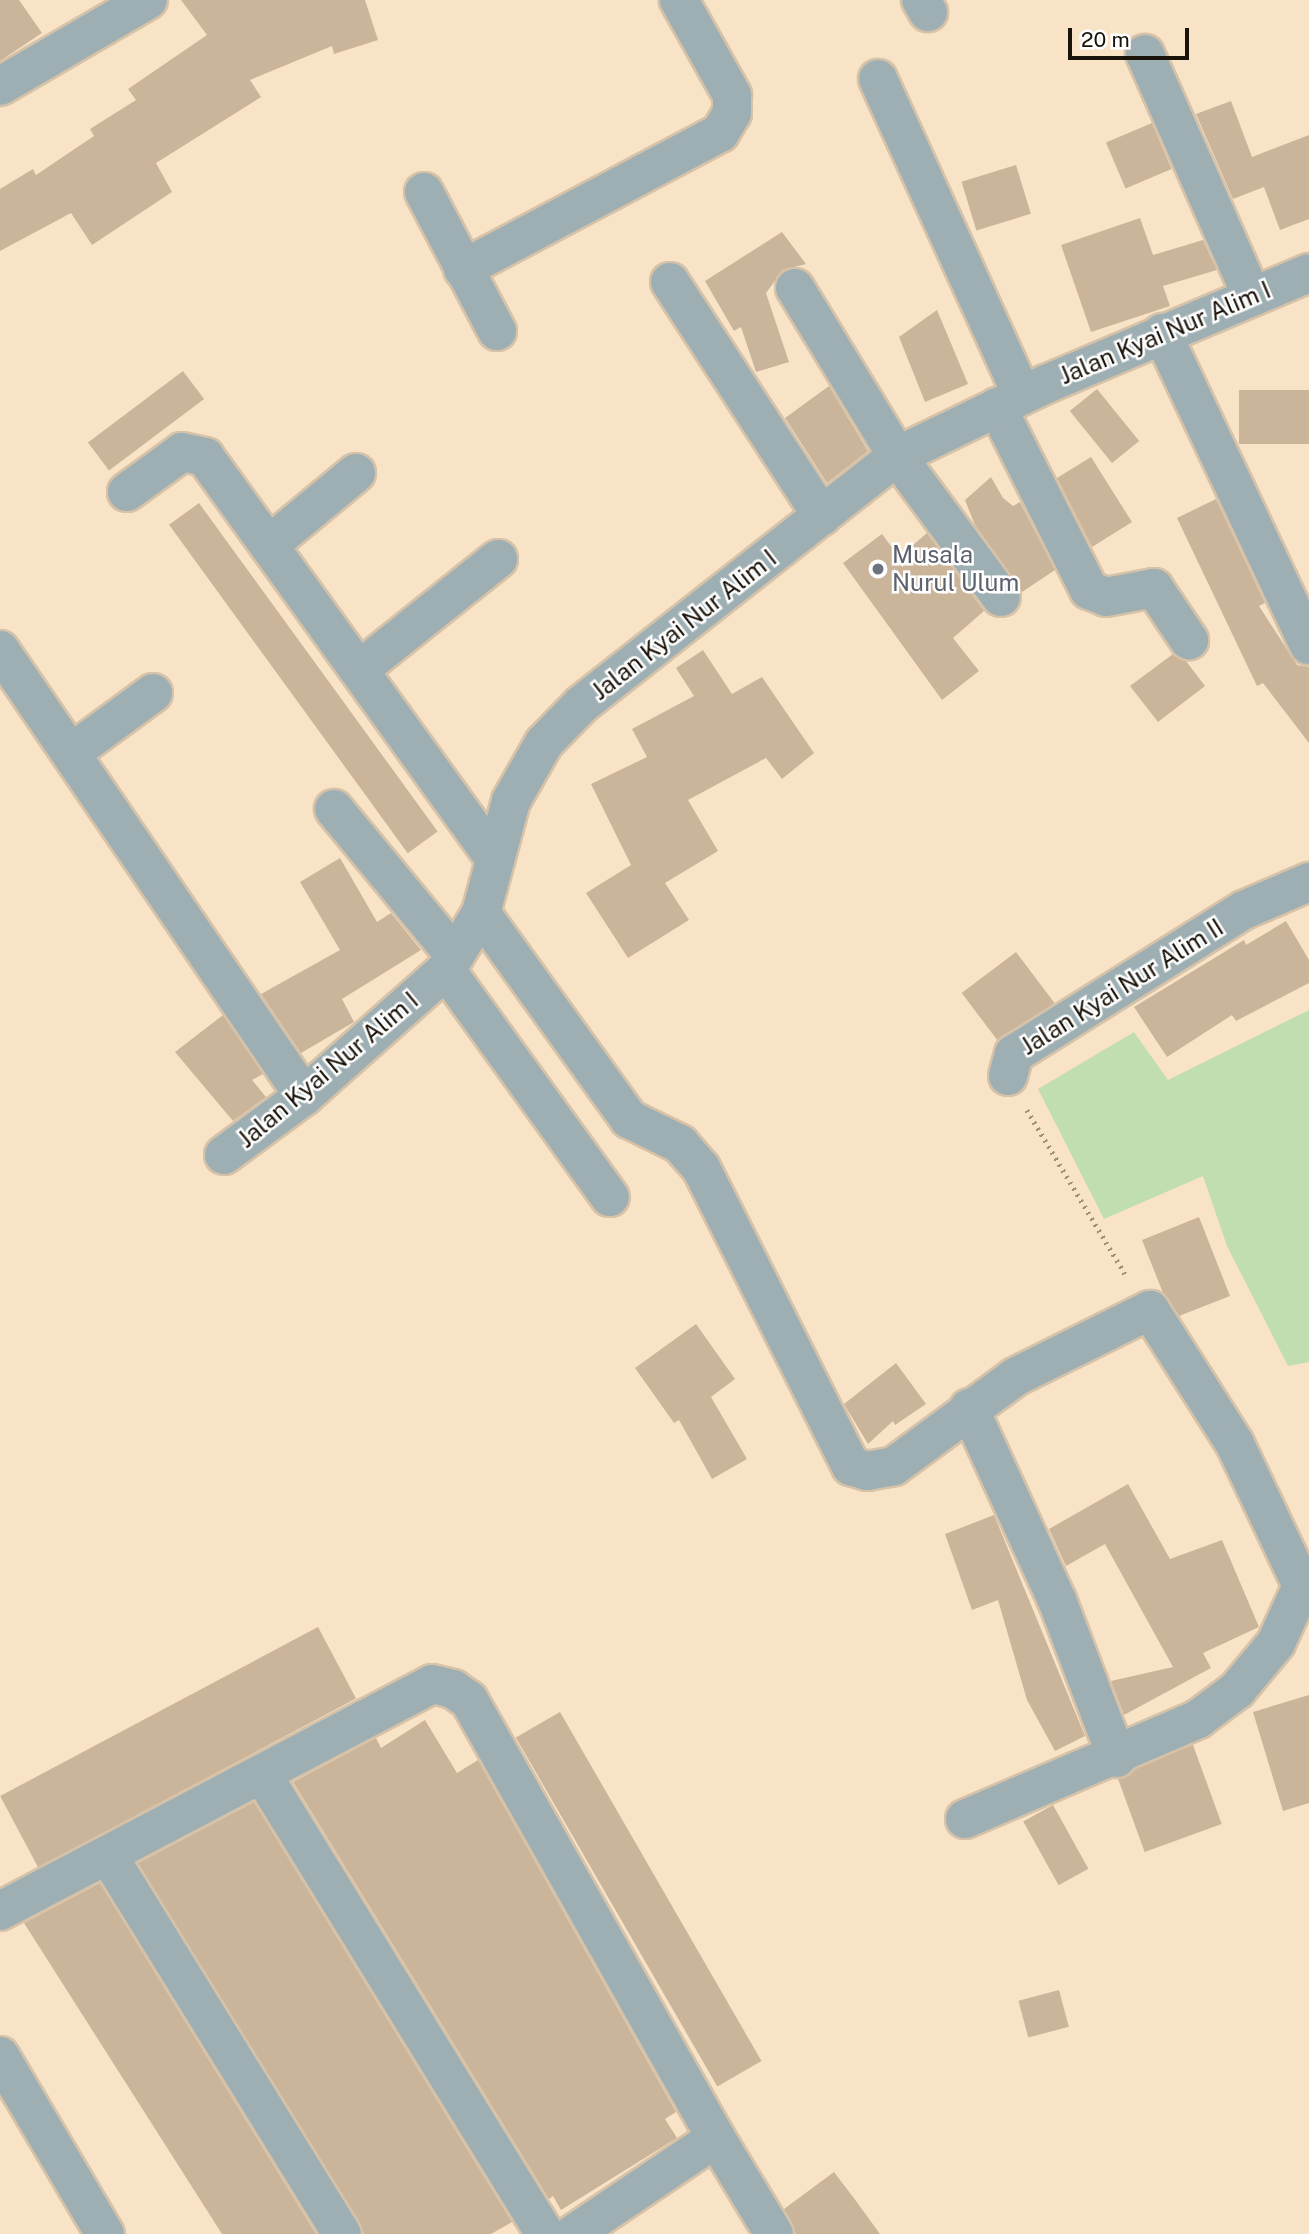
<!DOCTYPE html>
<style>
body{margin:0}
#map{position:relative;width:1309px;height:2234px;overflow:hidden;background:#f9e3c6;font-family:"Public Sans",sans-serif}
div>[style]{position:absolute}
.green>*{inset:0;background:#c1deb1}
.building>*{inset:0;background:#cbb59a;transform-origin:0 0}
.path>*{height:4.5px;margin-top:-2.25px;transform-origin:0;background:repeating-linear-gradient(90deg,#9f8f7a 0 2px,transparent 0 7px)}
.roads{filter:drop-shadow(2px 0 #d5c2a8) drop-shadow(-2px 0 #d5c2a8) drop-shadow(0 2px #d5c2a8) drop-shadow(0 -2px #d5c2a8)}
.minor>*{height:38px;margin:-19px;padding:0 19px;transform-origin:19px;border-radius:19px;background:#9eafb4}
.dots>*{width:19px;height:19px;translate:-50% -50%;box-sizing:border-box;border:4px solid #fff;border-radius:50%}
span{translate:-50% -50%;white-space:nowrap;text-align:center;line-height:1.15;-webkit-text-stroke:5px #fff;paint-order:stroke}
.street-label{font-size:24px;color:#1a1309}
.worship-label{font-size:24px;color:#5b616d}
.left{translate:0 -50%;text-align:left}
.scale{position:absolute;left:1068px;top:28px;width:121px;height:32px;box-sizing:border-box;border:4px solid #1a1309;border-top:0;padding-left:9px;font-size:21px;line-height:24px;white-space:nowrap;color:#1a1309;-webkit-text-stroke:5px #fff;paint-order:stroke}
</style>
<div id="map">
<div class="green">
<div style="clip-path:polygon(1309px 1010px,1309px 1362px,1288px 1366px,1227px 1246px,1203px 1176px,1104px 1219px,1038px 1089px,1134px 1032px,1168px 1080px)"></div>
</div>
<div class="building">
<div style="clip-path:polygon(0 0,19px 0,42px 33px,0 61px)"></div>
<div style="clip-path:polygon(181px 0,365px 0,378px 40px,334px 54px,332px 46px,250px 80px,261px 97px,156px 163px,172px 192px,92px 245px,71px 213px,0 251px,0 189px,33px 169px,36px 175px,94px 136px,90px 129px,136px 100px,128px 89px,207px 35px)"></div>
<div style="clip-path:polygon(1231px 101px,1252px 157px,1309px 135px,1309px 219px,1280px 230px,1264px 187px,1233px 199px,1196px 114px)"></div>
<div style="left:1152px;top:123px;width:50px;height:50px;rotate:67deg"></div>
<div style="left:1016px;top:165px;width:51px;height:57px;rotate:73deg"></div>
<div style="clip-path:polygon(1140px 218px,1153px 255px,1203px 240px,1217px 270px,1163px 286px,1170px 306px,1091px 332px,1061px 245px)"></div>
<div style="clip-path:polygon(782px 232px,806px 264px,783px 270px,766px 293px,789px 362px,756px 372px,741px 327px,734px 331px,705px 281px)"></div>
<div style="clip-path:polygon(937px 310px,968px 384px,925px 402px,899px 337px)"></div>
<div style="left:183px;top:371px;width:35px;height:119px;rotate:53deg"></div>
<div style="clip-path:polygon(829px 386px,868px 451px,827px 483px,785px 418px)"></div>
<div style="left:1097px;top:389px;width:67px;height:35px;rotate:51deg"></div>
<div style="left:1309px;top:390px;width:54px;height:70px;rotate:90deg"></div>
<div style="clip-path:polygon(1091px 457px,1132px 522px,1092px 547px,1057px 478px)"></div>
<div style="clip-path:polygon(991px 477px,1003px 498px,1013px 506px,1020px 502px,1055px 570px,1022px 592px,975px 525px,965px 500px)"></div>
<div style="clip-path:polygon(1216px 499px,1265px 603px,1259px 606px,1297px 665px,1309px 667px,1309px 743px,1263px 683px,1257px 686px,1177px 518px)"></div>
<div style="left:199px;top:503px;width:406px;height:37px;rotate:54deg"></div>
<div style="clip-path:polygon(927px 533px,984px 611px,953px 638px,979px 671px,942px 700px,843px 563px,882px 534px,899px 557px)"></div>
<div style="clip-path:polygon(703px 650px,732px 694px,762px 677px,814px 753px,782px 779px,766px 758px,688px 800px,718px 851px,665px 883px,689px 920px,628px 958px,586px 893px,631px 865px,591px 784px,647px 757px,632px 729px,694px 696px,676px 668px)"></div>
<div style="clip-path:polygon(1173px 654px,1186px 661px,1205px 686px,1158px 722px,1130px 686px)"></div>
<div style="clip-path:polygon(340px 858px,377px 922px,391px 913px,421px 950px,342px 999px,354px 1022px,301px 1053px,261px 994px,340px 950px,300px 882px)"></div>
<div style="clip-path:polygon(1286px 921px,1309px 960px,1309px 983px,1236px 1021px,1232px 1015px,1167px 1057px,1134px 1007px,1244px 940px,1246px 945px)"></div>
<div style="left:1016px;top:952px;width:64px;height:68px;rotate:53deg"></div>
<div style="clip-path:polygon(223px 1015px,263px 1074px,252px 1080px,266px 1097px,233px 1121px,175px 1052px)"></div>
<div style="clip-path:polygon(1199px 1217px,1230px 1296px,1179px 1316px,1163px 1293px,1142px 1240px)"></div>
<div style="clip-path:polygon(696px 1324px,735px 1379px,711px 1397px,747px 1459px,712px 1479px,679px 1420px,674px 1423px,635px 1368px)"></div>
<div style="clip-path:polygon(896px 1363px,926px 1404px,895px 1425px,893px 1421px,868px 1444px,844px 1404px)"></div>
<div style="clip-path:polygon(1128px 1484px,1170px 1559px,1222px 1540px,1259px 1627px,1203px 1653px,1211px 1668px,1124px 1715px,1111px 1681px,1173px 1667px,1105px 1544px,1066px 1566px,1049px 1529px)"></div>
<div style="clip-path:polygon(994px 1515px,1085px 1736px,1055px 1751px,1027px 1700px,998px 1600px,972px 1610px,945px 1534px)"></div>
<div style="left:318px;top:1627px;width:81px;height:360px;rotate:62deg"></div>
<div style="clip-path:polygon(1309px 1695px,1309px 1803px,1283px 1811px,1253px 1712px)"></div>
<div style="left:560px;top:1712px;width:403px;height:51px;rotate:60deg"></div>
<div style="clip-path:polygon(425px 1720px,457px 1773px,478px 1760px,676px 2112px,665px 2119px,677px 2138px,561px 2210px,553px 2196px,549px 2199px,293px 1782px,376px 1738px,381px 1748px)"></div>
<div style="left:1193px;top:1745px;width:84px;height:82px;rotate:70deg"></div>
<div style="clip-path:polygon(254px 1802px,512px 2222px,491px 2234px,364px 2234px,138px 1863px)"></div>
<div style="left:1053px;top:1805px;width:73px;height:34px;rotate:61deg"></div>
<div style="clip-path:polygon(100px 1883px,316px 2234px,222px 2234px,24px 1923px)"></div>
<div style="left:1059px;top:1990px;width:38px;height:42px;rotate:75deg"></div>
<div style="clip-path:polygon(834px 2172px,856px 2201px,880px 2234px,796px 2234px,784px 2209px)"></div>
</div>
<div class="path">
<div style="left:1027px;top:1110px;width:195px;rotate:59.1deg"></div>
</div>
<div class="roads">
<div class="minor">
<div style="left:921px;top:0;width:14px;rotate:60deg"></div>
<div style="left:1145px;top:54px;width:262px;rotate:66.2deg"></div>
<div style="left:878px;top:79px;width:347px;rotate:65.5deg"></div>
<div style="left:0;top:86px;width:171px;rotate:-30.2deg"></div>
<div style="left:424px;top:192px;width:157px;rotate:62.3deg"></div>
<div style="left:463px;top:269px;width:291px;rotate:-27.9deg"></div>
<div style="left:720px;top:133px;width:23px;rotate:-59deg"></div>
<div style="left:732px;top:113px;width:18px;rotate:-90deg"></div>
<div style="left:732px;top:95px;width:109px;rotate:-119.2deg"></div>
<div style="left:670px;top:282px;width:279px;rotate:57deg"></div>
<div style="left:795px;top:288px;width:197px;rotate:58.7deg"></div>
<div style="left:897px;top:456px;width:175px;rotate:53.6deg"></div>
<div style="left:1162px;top:333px;width:345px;rotate:64.8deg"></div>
<div style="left:997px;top:407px;width:205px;rotate:63.3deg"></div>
<div style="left:1089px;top:590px;width:18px;rotate:22deg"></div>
<div style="left:1106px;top:597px;width:49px;rotate:-10.6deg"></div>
<div style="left:1154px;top:588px;width:63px;rotate:56.1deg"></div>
<div style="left:127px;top:492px;width:68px;rotate:-36deg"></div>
<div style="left:182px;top:452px;width:24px;rotate:12deg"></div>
<div style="left:205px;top:457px;width:496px;rotate:54.2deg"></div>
<div style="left:269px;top:545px;width:113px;rotate:-39.6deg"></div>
<div style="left:0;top:650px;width:540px;rotate:55.72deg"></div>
<div style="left:359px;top:670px;width:178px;rotate:-38.6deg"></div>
<div style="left:74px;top:751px;width:98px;rotate:-36.3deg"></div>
<div style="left:334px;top:809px;width:190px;rotate:50.5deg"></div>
<div style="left:481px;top:913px;width:254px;rotate:54.3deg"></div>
<div style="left:629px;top:1119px;width:57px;rotate:26.1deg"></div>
<div style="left:680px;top:1144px;width:32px;rotate:49deg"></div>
<div style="left:701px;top:1168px;width:334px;rotate:63.3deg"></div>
<div style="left:851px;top:1466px;width:17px;rotate:17deg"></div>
<div style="left:867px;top:1471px;width:27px;rotate:-10deg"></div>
<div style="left:894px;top:1466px;width:150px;rotate:-36.3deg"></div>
<div style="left:1015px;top:1377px;width:151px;rotate:-26.4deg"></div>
<div style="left:1150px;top:1310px;width:159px;rotate:57.6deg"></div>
<div style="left:1235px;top:1444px;width:157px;rotate:64.7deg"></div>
<div style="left:446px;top:970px;width:280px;rotate:54.2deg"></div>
<div style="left:1008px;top:1076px;width:23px;rotate:-75deg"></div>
<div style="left:1014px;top:1054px;width:271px;rotate:-32.1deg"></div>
<div style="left:1244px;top:910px;width:71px;rotate:-23.3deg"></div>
<div style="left:224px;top:1155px;width:99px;rotate:-36.4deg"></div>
<div style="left:304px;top:1096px;width:190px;rotate:-41.6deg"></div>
<div style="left:446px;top:970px;width:67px;rotate:-58.4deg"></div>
<div style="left:481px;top:913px;width:116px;rotate:-75deg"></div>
<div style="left:511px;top:801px;width:67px;rotate:-60.4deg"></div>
<div style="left:544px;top:743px;width:54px;rotate:-45.7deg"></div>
<div style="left:582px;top:704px;width:401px;rotate:-38.2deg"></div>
<div style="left:897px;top:456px;width:165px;rotate:-25.8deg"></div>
<div style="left:1046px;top:384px;width:285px;rotate:-22.9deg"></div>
<div style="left:969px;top:1408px;width:211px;rotate:65.4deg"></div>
<div style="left:1057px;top:1600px;width:169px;rotate:69.2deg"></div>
<div style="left:262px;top:1774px;width:540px;rotate:58.4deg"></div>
<div style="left:965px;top:1819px;width:254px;rotate:-23.2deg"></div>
<div style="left:1198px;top:1719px;width:49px;rotate:-36.6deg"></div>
<div style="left:1237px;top:1690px;width:61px;rotate:-50.3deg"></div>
<div style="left:1276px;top:1643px;width:63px;rotate:-65.5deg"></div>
<div style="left:1302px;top:1586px;width:8px;rotate:-30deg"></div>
<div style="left:109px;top:1857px;width:443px;rotate:58.3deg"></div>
<div style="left:0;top:1911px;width:488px;rotate:-27.7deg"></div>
<div style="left:432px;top:1684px;width:22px;rotate:13deg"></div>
<div style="left:453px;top:1689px;width:19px;rotate:35deg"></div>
<div style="left:469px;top:1700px;width:503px;rotate:60.58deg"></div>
<div style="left:716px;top:2138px;width:172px;rotate:146.1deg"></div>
<div style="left:0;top:2056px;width:207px;rotate:59.5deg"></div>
<div style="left:716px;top:2138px;width:112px;rotate:58.9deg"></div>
</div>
</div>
<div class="dots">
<div style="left:878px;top:569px;background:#6b7280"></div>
</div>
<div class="street-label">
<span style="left:1165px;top:333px;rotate:-23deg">Jalan Kyai Nur Alim I</span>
<span style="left:684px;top:625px;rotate:-38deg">Jalan Kyai Nur Alim I</span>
<span style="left:1122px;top:987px;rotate:-32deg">Jalan Kyai Nur Alim II</span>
<span style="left:328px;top:1070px;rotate:-40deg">Jalan Kyai Nur Alim I</span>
</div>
<div class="worship-label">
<span class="left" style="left:892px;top:569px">Musala<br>Nurul Ulum</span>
</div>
<div class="scale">20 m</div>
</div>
